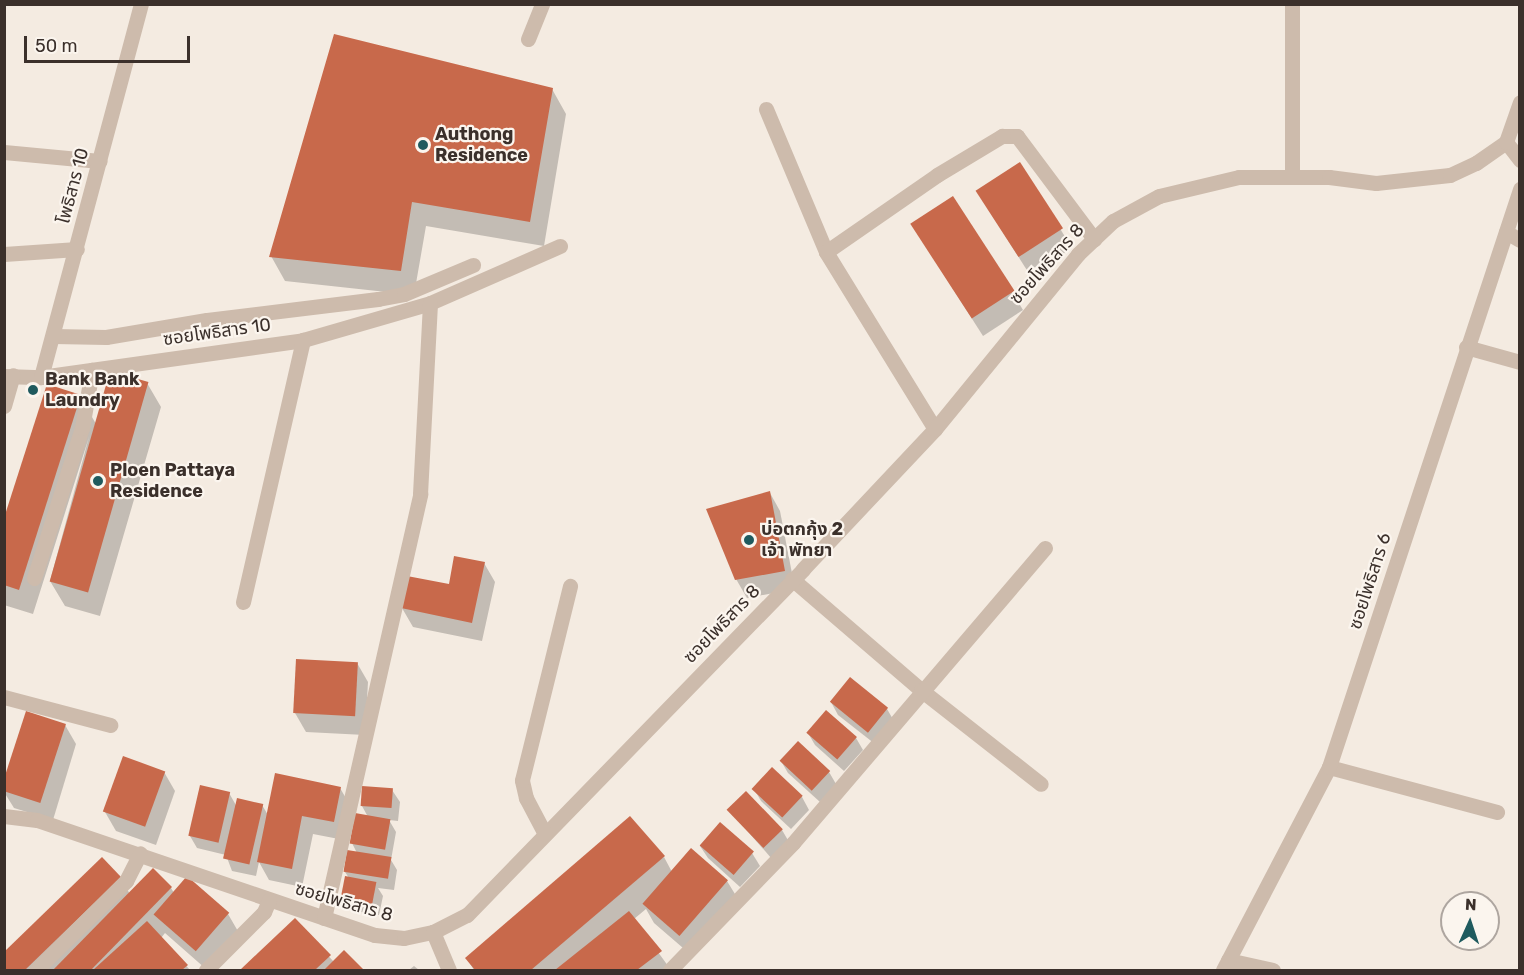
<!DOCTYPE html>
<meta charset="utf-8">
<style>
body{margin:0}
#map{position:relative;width:1524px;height:975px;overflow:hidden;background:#f4ebe1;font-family:Rubik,"Noto Sans Thai",sans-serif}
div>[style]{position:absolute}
.shadow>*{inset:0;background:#0003}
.building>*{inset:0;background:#c8694b;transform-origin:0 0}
.minor>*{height:15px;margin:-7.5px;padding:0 7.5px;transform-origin:7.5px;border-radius:7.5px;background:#cdbbac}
.dots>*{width:16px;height:16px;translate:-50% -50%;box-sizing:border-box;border:3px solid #fbf5ee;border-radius:50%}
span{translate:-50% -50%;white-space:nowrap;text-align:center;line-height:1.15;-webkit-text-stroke:4.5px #fbf5ee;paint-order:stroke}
.poi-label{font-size:18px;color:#3b302b;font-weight:700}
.left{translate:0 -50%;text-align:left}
.street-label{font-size:18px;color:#3b302b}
.frame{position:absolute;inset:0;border:6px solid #3b302b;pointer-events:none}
.north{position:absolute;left:1440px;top:891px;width:60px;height:60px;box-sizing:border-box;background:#fbf5ee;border:2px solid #aea6a0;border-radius:50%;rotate:3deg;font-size:16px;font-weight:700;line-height:24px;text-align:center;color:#3b302b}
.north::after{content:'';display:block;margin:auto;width:21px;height:27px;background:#1f5a5e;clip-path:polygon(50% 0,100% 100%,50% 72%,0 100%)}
.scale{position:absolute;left:24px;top:36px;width:166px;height:27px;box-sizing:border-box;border:3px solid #3b302b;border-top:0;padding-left:8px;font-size:18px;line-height:21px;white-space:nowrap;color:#3b302b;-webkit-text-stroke:4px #fbf5ee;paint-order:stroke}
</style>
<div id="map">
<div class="shadow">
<div style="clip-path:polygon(552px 89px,566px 114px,544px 246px,426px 226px,414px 295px,285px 281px,271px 256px)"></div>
<div style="clip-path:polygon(1020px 164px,1072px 248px,1030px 275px,988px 209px)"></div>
<div style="clip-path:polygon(923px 242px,1012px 292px,1023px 310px,983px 336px)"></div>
<div style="clip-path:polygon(147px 383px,161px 407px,100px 616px,65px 606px,50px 581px,89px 437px,33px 614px,4px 605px,4px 523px,80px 396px,96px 424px)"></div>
<div style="clip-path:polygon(770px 493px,780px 511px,795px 589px,747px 598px,736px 579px)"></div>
<div style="clip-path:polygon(484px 563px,495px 582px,482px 641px,413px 627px,402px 608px,450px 586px)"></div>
<div style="clip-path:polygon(297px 660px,357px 663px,368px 682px,365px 735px,306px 732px,295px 713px)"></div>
<div style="clip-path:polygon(831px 702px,887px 709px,894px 721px,875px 744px,838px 715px)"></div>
<div style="clip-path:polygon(27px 713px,65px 725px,76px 744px,53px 820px,14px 808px,4px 792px)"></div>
<div style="clip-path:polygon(808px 733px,856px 738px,863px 750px,844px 771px,815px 745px)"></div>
<div style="clip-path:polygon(798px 743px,829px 772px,836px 784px,820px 802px,788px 773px,781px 761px)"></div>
<div style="clip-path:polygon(772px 769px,802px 797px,809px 810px,791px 829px,761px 801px,754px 789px)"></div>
<div style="clip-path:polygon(164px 772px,175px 791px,156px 845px,116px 831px,105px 812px)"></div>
<div style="clip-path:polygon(340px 788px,351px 807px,344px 840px,313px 834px,302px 887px,269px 880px,259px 862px,256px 876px,232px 871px,226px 855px,197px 848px,190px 836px,229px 793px,237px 807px,262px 805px,268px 815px)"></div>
<div style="clip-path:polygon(392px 790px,400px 802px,398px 821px,389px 820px,396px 832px,391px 860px,397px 870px,394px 890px,378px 888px,383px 896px,379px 915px,349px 910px,342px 897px,349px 878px,345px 872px,357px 853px,352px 843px,368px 817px,362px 806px)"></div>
<div style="clip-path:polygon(729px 810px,782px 830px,789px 842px,772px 859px)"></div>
<div style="clip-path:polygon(700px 846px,752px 853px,760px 866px,740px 887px,708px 858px)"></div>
<div style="clip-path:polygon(664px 857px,672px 872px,727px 881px,738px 899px,690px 954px,654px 923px,646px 909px,634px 919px,671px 970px,474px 970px,467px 959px)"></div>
<div style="clip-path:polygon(120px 878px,130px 894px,171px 888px,174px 893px,228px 914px,239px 933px,206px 969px,165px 933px,161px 938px,190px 970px,4px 970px,4px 954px)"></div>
<div style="clip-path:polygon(295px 920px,334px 962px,344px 952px,362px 970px,243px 970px)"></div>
<div style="clip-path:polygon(414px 966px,419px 970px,409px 970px)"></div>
</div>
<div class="building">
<div style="clip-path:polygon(334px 34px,553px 88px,530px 222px,412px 202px,401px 271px,269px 257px)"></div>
<div style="left:1020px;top:162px;width:79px;height:53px;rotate:57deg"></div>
<div style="left:953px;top:196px;width:113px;height:51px;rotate:57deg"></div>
<div style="left:110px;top:371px;width:40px;height:219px;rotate:16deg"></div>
<div style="clip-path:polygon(47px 384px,81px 395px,19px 590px,4px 585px,4px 518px)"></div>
<div style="clip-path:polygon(770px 491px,785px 571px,735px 580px,706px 509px)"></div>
<div style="clip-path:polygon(454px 556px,485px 562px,472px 623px,401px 608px,407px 576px,449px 584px)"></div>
<div style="left:296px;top:659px;width:62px;height:54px;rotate:3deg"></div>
<div style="left:850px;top:677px;width:49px;height:32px;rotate:39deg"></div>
<div style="left:826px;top:710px;width:41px;height:30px;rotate:41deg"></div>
<div style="left:26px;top:711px;width:42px;height:83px;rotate:18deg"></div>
<div style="left:798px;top:741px;width:44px;height:27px;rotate:43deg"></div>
<div style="left:123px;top:756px;width:45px;height:59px;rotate:20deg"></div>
<div style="left:772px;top:767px;width:42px;height:30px;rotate:43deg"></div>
<div style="clip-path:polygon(275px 773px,341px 787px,334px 822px,302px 816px,292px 869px,257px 862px)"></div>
<div style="left:200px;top:785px;width:31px;height:52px;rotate:13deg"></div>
<div style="left:362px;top:786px;width:31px;height:20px;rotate:4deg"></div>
<div style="left:746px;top:791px;width:53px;height:27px;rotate:46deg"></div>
<div style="left:237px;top:798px;width:27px;height:62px;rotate:13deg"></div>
<div style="left:355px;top:813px;width:36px;height:31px;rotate:10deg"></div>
<div style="clip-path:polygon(630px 816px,665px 856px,531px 970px,475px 970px,465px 958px)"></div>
<div style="left:720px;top:822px;width:45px;height:31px;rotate:41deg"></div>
<div style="left:691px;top:848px;width:49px;height:74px;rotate:41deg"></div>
<div style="left:347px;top:850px;width:45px;height:22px;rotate:9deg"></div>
<div style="clip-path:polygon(102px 857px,121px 877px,25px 970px,4px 970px,4px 952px)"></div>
<div style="clip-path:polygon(153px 868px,172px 887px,91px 970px,53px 970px)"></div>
<div style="left:187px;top:876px;width:56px;height:51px;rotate:41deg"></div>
<div style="left:345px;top:876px;width:32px;height:22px;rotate:11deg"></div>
<div style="clip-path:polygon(629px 911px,662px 951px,637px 970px,555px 970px)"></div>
<div style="clip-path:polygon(295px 918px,331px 955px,315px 970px,240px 970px)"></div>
<div style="clip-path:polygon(147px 921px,188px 965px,182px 970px,93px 970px)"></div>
<div style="clip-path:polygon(344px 950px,364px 970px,324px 970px)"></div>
</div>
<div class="minor">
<div style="left:1292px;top:4px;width:173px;rotate:90deg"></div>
<div style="left:528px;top:39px;width:38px;rotate:-68deg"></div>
<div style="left:766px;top:109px;width:155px;rotate:67.2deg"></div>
<div style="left:826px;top:252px;width:208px;rotate:58.4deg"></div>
<div style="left:1506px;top:142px;width:23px;rotate:52deg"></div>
<div style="left:4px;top:152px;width:96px;rotate:5.4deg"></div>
<div style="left:1506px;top:232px;width:16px;rotate:30deg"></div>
<div style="left:826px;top:252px;width:135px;rotate:-34.7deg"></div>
<div style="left:937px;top:175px;width:76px;rotate:-31deg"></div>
<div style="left:1002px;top:136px;width:15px"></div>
<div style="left:1017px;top:136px;width:129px;rotate:53.2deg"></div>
<div style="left:4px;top:254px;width:73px;rotate:-3.9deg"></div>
<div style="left:54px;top:336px;width:52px;rotate:1.1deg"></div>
<div style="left:106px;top:337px;width:102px;rotate:-9.6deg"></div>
<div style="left:207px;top:320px;width:172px;rotate:-7deg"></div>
<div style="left:378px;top:299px;width:26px;rotate:-11deg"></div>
<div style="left:404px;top:294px;width:75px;rotate:-22.8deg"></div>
<div style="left:1466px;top:347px;width:56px;rotate:15.5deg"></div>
<div style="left:4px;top:376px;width:37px;rotate:2deg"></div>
<div style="left:41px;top:377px;width:265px;rotate:-8deg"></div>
<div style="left:303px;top:340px;width:132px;rotate:-16.2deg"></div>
<div style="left:430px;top:303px;width:142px;rotate:-23.7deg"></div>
<div style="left:41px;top:377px;width:386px;rotate:-75deg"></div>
<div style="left:4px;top:406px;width:32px;rotate:-74deg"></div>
<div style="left:34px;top:578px;width:157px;rotate:-72.3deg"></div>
<div style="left:82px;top:428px;width:59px;rotate:-80.2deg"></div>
<div style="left:792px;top:579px;width:170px;rotate:40.7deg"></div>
<div style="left:921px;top:690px;width:152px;rotate:38.1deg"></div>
<div style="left:243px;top:602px;width:269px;rotate:-77.1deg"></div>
<div style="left:4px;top:697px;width:110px;rotate:14.8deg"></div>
<div style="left:1329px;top:767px;width:174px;rotate:15deg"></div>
<div style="left:4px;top:816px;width:33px;rotate:7deg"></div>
<div style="left:37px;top:820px;width:357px;rotate:18.8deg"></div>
<div style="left:375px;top:935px;width:29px;rotate:6deg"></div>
<div style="left:404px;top:938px;width:30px;rotate:-12deg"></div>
<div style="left:433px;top:932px;width:38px;rotate:-27deg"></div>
<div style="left:467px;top:915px;width:482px;rotate:-45.8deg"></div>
<div style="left:803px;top:569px;width:192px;rotate:-46.7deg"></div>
<div style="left:935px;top:429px;width:226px;rotate:-50.7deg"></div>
<div style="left:1078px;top:254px;width:48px;rotate:-43.3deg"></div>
<div style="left:1113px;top:221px;width:52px;rotate:-28.5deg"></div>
<div style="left:1159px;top:196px;width:82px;rotate:-13.4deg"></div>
<div style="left:1239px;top:177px;width:90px"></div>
<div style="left:1329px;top:177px;width:47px;rotate:7.3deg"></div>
<div style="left:1376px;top:183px;width:74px;rotate:-6.2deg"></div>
<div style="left:1450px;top:175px;width:29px;rotate:-25deg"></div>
<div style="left:1476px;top:163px;width:37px;rotate:-35deg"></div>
<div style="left:1506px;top:142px;width:42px;rotate:-70.7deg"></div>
<div style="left:545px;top:834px;width:41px;rotate:-117.8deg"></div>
<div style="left:526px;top:798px;width:18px;rotate:-103deg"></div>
<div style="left:522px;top:780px;width:200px;rotate:-76.1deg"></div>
<div style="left:324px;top:918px;width:435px;rotate:-77.2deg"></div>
<div style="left:420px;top:494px;width:191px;rotate:-87deg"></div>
<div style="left:433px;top:932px;width:41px;rotate:67.2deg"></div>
<div style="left:1228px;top:960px;width:46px;rotate:12.5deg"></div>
<div style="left:36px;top:970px;width:127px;rotate:-44.7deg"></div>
<div style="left:126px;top:881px;width:31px;rotate:-63deg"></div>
<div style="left:206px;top:970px;width:82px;rotate:-45deg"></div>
<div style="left:264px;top:912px;width:13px;rotate:-67deg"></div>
<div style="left:670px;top:970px;width:177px;rotate:-45.9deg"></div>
<div style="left:793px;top:843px;width:388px;rotate:-49.5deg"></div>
<div style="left:1223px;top:970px;width:229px;rotate:-62.4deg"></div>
<div style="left:1329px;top:767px;width:609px;rotate:-71.71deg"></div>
</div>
<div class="dots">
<div style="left:423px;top:145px;background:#1f5a5e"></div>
<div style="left:33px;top:390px;background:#1f5a5e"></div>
<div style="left:98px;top:481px;background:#1f5a5e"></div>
<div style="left:749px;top:540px;background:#1f5a5e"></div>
</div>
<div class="poi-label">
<span class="left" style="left:435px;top:145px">Authong<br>Residence</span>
<span class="left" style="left:45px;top:390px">Bank Bank<br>Laundry</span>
<span class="left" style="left:110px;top:481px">Ploen Pattaya<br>Residence</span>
<span class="left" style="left:761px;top:540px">บ่อตกกุ้ง 2<br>เจ้า พัทยา</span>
</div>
<div class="street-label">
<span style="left:73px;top:186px;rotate:-75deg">โพธิสาร 10</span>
<span style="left:1047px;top:264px;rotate:-48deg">ซอยโพธิสาร 8</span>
<span style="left:217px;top:332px;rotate:-8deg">ซอยโพธิสาร 10</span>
<span style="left:1370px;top:581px;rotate:-72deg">ซอยโพธิสาร 6</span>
<span style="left:722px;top:624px;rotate:-46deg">ซอยโพธิสาร 8</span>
<span style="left:344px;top:902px;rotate:16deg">ซอยโพธิสาร 8</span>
</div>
<div class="frame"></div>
<div class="north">N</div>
<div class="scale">50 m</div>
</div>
